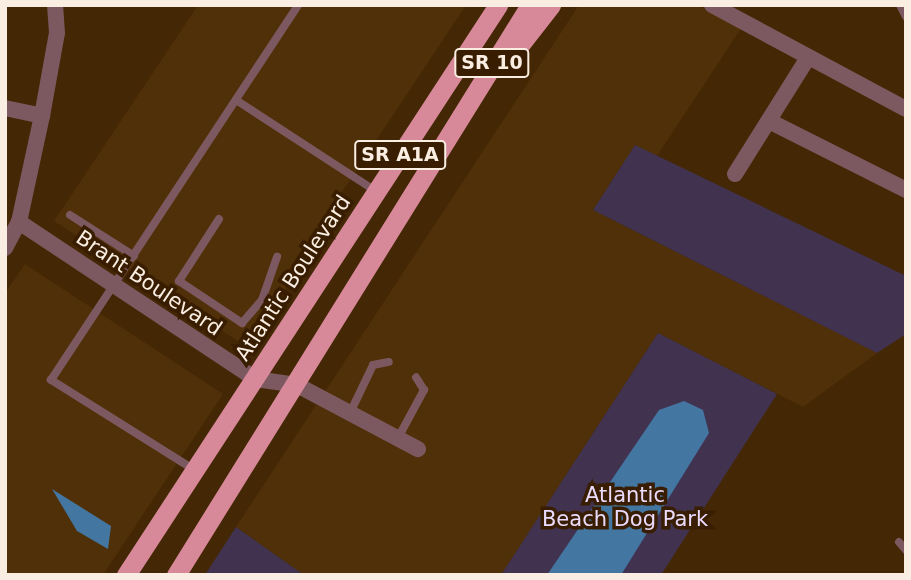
<!DOCTYPE html>
<style>
body{margin:0}
#map{position:relative;width:911px;height:580px;overflow:hidden;background:#442704;font-family:"DejaVu Sans",sans-serif}
div>[style]{position:absolute}
.built>*{inset:0;background:#503008}
.green>*{inset:0;background:#413350}
.water>*{inset:0;background:#4376a1}
.service>*{height:8px;margin:-4px;padding:0 4px;transform-origin:4px;border-radius:4px;background:#7c5960}
.minor>*{height:16px;margin:-8px;padding:0 8px;transform-origin:8px;border-radius:8px;background:#7c5960}
.trunk>*{height:19px;margin:-9.5px;padding:0 9.5px;transform-origin:9.5px;border-radius:9.5px;background:#d7899a}
span{translate:-50% -50%;white-space:nowrap;text-align:center;line-height:1.15;-webkit-text-stroke:7px #391d00;paint-order:stroke}
.shield-label span{padding:2px 5px;background:#391d00;border:2px solid;border-radius:5px;-webkit-text-stroke-width:0}
.shield-label{font-size:19px;color:#faeee2;font-weight:700}
.street-label{font-size:21px;color:#faeee2}
.park-label{font-size:21px;color:#eadbfc}
.frame{position:absolute;inset:0;border:7px solid #faeee2;pointer-events:none}
</style>
<div id="map">
<div class="built">
<div style="clip-path:polygon(198px 5px,466px 5px,340px 195px,250px 349px,54px 221px)"></div>
<div style="clip-path:polygon(579px 5px,697px 5px,742px 27px,657px 156px,635px 145px,593px 210px,877px 353px,803px 407px,658px 333px,501px 575px,304px 575px,236px 527px)"></div>
<div style="clip-path:polygon(25px 264px,223px 394px,103px 575px,5px 575px,5px 293px)"></div>
</div>
<div class="green">
<div style="clip-path:polygon(635px 145px,906px 276px,906px 334px,877px 353px,593px 210px)"></div>
<div style="clip-path:polygon(658px 333px,777px 394px,661px 575px,501px 575px)"></div>
<div style="clip-path:polygon(236px 527px,304px 575px,205px 575px)"></div>
</div>
<div class="water">
<div style="clip-path:polygon(684px 401px,703px 410px,709px 433px,621px 575px,547px 575px,659px 410px)"></div>
<div style="clip-path:polygon(52px 489px,111px 526px,108px 549px,77px 531px)"></div>
</div>
<div class="service">
<div style="left:900px;top:5px;width:13px;rotate:63deg"></div>
<div style="left:236px;top:100px;width:168px;rotate:33.1deg"></div>
<div style="left:70px;top:215px;width:76px;rotate:32.6deg"></div>
<div style="left:219px;top:219px;width:74px;rotate:122.8deg"></div>
<div style="left:179px;top:281px;width:76px;rotate:33.7deg"></div>
<div style="left:242px;top:323px;width:30px;rotate:-49deg"></div>
<div style="left:262px;top:300px;width:46px;rotate:-70.8deg"></div>
<div style="left:350px;top:413px;width:53px;rotate:-64.4deg"></div>
<div style="left:373px;top:365px;width:16px;rotate:-11deg"></div>
<div style="left:398px;top:438px;width:55px;rotate:-61.6deg"></div>
<div style="left:424px;top:390px;width:15px;rotate:-122deg"></div>
<div style="left:193px;top:469px;width:168px;rotate:-147.9deg"></div>
<div style="left:51px;top:380px;width:449px;rotate:-56.6deg"></div>
<div style="left:899px;top:542px;width:11px;rotate:49deg"></div>
</div>
<div class="minor">
<div style="left:712px;top:5px;width:220px;rotate:28.2deg"></div>
<div style="left:5px;top:108px;width:38px;rotate:12deg"></div>
<div style="left:769px;top:121px;width:153px;rotate:26.7deg"></div>
<div style="left:735px;top:174px;width:136px;rotate:-57.9deg"></div>
<div style="left:19px;top:222px;width:283px;rotate:33.6deg"></div>
<div style="left:255px;top:379px;width:42px;rotate:8.1deg"></div>
<div style="left:297px;top:385px;width:137px;rotate:27.9deg"></div>
<div style="left:5px;top:248px;width:30px;rotate:-62deg"></div>
<div style="left:19px;top:222px;width:108px;rotate:-77.8deg"></div>
<div style="left:42px;top:116px;width:84px;rotate:-79.8deg"></div>
<div style="left:57px;top:33px;width:28px;rotate:-94deg"></div>
</div>
<div class="trunk">
<div style="left:502px;top:68px;width:80px;rotate:-52.1deg"></div>
<div style="left:126px;top:575px;width:681px;rotate:-56.87deg"></div>
<div style="left:176px;top:575px;width:671px;rotate:-58.16deg"></div>
</div>
<div class="shield-label">
<span style="left:492px;top:63px">SR 10</span>
<span style="left:400px;top:155px">SR A1A</span>
</div>
<div class="street-label">
<span style="left:293px;top:278px;rotate:-57deg">Atlantic Boulevard</span>
<span style="left:149px;top:283px;rotate:34deg">Brant Boulevard</span>
</div>
<div class="park-label">
<span style="left:625px;top:507px">Atlantic<br>Beach Dog Park</span>
</div>
<div class="frame"></div>
</div>
